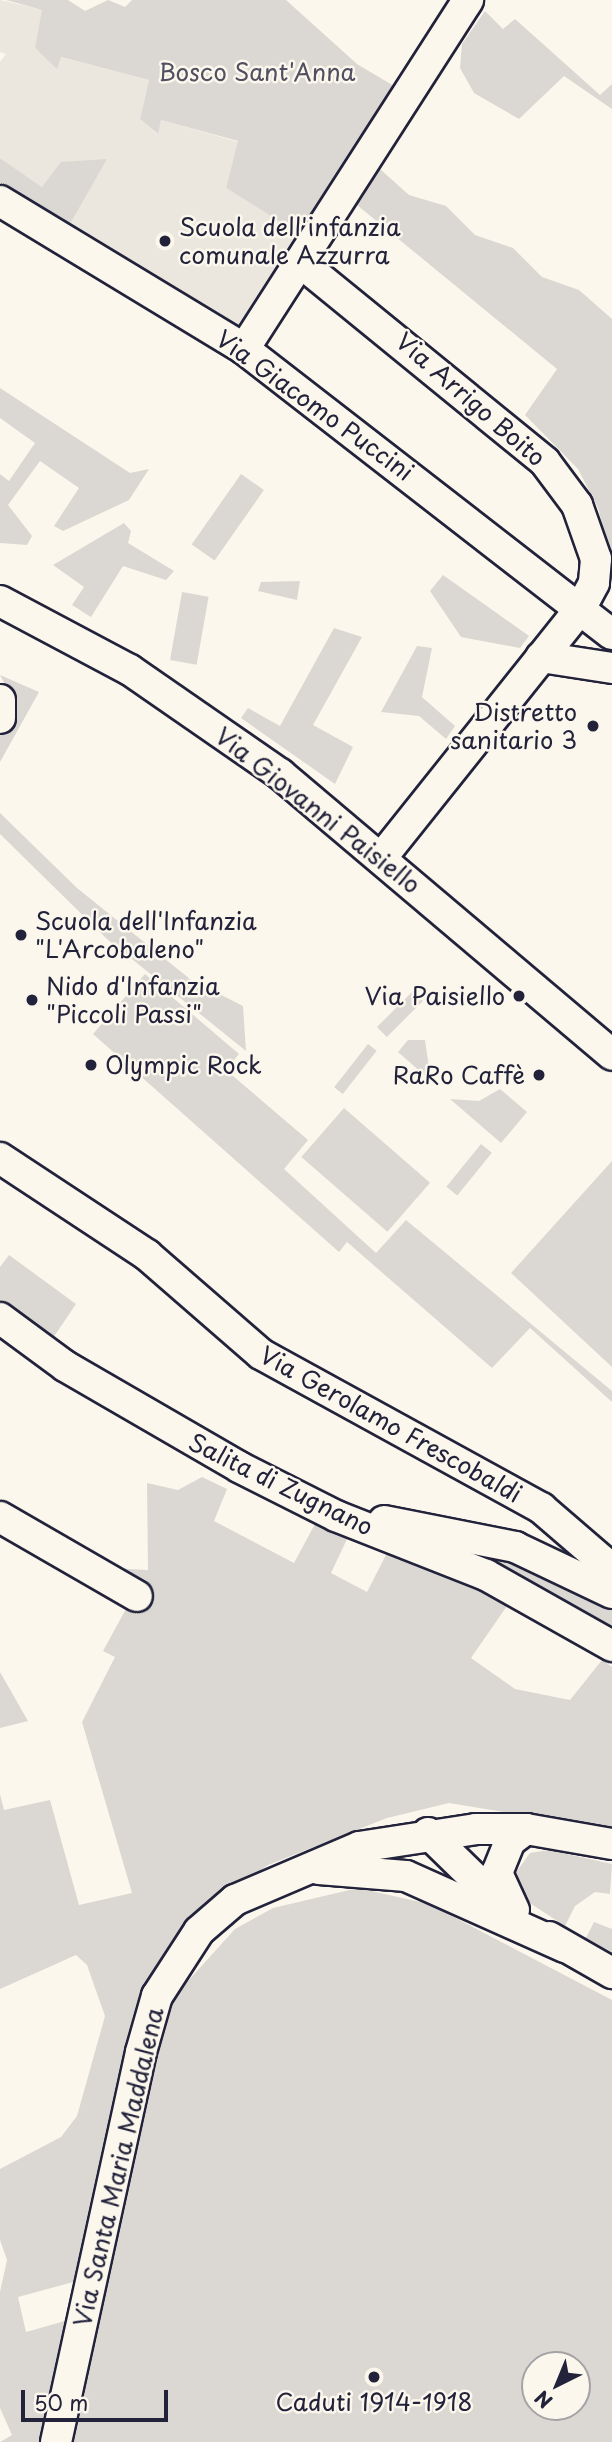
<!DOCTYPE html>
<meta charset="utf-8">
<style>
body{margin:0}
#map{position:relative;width:612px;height:2442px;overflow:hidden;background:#fbf7ec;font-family:"Playpen Sans",sans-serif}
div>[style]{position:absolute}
.built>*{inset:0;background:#ebe7df}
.green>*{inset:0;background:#dbd8d3;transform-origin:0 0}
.roads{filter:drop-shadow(2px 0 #22223b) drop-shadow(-2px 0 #22223b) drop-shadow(0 2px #22223b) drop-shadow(0 -2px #22223b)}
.minor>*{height:30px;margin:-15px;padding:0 15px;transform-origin:15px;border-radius:15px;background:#fbf7ec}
.dots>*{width:19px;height:19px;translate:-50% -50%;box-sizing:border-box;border:4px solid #fbf7ec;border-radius:50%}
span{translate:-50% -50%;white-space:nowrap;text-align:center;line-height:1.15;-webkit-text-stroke:5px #fbf7ec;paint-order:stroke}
.park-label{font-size:24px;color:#505061}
.poi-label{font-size:24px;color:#22223b}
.left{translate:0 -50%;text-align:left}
.right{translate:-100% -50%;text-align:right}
.street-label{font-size:24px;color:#22223b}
.north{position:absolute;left:521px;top:2351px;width:70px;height:70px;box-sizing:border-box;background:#fbf7ec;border:2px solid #a4a2a5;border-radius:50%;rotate:223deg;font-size:19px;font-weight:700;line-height:28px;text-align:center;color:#22223b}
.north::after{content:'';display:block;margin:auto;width:24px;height:32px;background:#22223b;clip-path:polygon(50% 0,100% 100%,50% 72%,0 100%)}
.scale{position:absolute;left:21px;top:2390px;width:147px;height:32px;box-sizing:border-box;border:4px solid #22223b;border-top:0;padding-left:9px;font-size:21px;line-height:24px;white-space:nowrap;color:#22223b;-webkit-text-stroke:5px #fbf7ec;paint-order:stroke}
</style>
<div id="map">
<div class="built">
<div style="clip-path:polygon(0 0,43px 10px,35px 48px,57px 68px,60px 57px,149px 80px,140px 119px,157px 134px,161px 120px,238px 142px,226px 188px,298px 233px,237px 327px,69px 226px,106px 160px,42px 187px,0 158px,0 62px,6px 54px,0 52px)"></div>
</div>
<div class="green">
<div style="clip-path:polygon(6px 0,68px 0,85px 11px,108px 0,125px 7px,132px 0,286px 0,357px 64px,394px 86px,298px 233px,226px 188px,238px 141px,161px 120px,158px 134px,140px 119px,149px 80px,61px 57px,57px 69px,35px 48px,42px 10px)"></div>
<div style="clip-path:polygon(485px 11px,503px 29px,515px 19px,600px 95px,612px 84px,612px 109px,564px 76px,519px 119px,474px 93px,460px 68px,462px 44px)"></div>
<div style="clip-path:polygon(0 158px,42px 187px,61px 162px,107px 159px,69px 226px,0 183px)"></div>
<div style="clip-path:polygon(380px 169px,409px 195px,446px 206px,475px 235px,513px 248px,542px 277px,579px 290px,612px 319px,612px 563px,598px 508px,578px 469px,525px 415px,557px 369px,357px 205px)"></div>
<div style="clip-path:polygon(0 388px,130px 473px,149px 469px,129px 500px,63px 531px,54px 526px,79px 488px,40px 461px,8px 505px,32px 536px,27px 545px,0 543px,0 474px,9px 481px,35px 443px,0 418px)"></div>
<div style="left:241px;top:474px;width:28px;height:86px;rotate:35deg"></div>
<div style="clip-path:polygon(124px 523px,131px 531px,128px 543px,174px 571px,166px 580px,123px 566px,91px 617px,72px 605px,84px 587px,53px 565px)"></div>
<div style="clip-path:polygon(443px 575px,529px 636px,520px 648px,461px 637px,430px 591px)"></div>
<div style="clip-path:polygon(300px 581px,297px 600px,258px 591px,261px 582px)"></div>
<div style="left:182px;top:592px;width:27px;height:69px;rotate:10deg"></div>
<div style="clip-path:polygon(334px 628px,362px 637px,313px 725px,353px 747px,335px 784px,241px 718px,248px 708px,280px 726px)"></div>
<div style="clip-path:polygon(417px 646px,432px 648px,422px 697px,455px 726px,446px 739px,419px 716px,381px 712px)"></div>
<div style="clip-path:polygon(0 675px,39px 692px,0 762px,0 736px,17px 707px)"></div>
<div style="clip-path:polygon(0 813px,77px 888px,190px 979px,243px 1006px,246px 1051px,107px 939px,0 834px)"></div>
<div style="clip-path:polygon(145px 974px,239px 1054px,226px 1070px,308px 1140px,284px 1169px,376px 1253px,406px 1220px,612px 1391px,612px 1402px,530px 1328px,492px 1368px,347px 1242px,339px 1252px,93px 1034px)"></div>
<div style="left:413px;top:991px;width:14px;height:51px;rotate:45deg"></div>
<div style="clip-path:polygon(408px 1040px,425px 1040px,431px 1081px,398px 1052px)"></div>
<div style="left:368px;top:1044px;width:11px;height:55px;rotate:38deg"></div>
<div style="clip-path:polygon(500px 1089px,527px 1112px,501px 1143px,450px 1099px,479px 1101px)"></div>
<div style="left:344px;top:1108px;width:114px;height:65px;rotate:41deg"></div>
<div style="left:481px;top:1144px;width:14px;height:55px;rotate:39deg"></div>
<div style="clip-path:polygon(612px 1161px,612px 1367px,511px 1273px)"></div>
<div style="clip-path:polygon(9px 1255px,76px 1304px,51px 1341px,0 1303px,0 1267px)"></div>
<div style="clip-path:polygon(202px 1477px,227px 1489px,214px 1521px,294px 1563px,316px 1522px,348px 1537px,331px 1573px,367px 1592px,388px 1551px,509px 1603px,471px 1658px,515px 1689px,570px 1700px,602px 1660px,612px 1667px,612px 1830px,449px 1803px,387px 1818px,268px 1865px,191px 1917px,141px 1994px,77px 2281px,18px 2297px,26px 2332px,65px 2321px,41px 2442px,0 2442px,12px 2435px,0 2408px,0 2292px,7px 2260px,0 2240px,0 2169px,61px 2137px,77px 2116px,105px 2016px,87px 1965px,76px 1955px,0 1989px,0 1794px,4px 1810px,50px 1800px,79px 1905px,132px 1893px,82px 1722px,115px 1657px,103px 1651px,132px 1598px,112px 1568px,148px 1570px,147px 1483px,178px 1490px)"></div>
<div style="clip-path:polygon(412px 1533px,531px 1563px,612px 1604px,612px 1632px)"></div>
<div style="clip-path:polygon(0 1672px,28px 1721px,0 1728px)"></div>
<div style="clip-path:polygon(549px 1850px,612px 1864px,610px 1894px,595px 1892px,575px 1906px,565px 1926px,516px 1894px,512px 1878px,530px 1853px)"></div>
<div style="clip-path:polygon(evenodd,358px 1888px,429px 1904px,612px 2000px,612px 2442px,71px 2442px,164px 2026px,178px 1992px,235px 1929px,273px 1908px,358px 1888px,535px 2365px,577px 2365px,577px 2407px,535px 2407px,535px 2365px)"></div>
<div style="clip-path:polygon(594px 1922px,612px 1929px,612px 1952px,586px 1938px)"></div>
</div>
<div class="roads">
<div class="minor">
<div style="left:0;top:201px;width:285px;rotate:31.2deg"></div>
<div style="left:244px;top:349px;width:465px;rotate:37.8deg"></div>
<div style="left:300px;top:262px;width:316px;rotate:39.2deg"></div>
<div style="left:545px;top:462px;width:54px;rotate:53.3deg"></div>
<div style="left:577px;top:505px;width:57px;rotate:70.6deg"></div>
<div style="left:596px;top:559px;width:24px;rotate:95deg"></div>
<div style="left:594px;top:583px;width:30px;rotate:118deg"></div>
<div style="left:580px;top:609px;width:317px;rotate:128.6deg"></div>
<div style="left:244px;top:349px;width:415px;rotate:-57.3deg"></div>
<div style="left:0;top:601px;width:147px;rotate:28deg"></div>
<div style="left:130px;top:670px;width:183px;rotate:34.7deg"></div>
<div style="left:280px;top:774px;width:435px;rotate:40.2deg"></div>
<div style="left:541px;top:657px;width:72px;rotate:8.8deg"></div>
<div style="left:0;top:700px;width:18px;rotate:90deg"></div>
<div style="left:0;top:1158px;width:176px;rotate:33.4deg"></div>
<div style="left:147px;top:1255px;width:151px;rotate:41deg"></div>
<div style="left:261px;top:1354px;width:320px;rotate:28.8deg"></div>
<div style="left:541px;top:1508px;width:94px;rotate:40.7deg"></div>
<div style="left:0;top:1318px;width:81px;rotate:36.4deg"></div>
<div style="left:65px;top:1366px;width:201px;rotate:30.1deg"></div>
<div style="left:239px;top:1467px;width:109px;rotate:26.8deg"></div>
<div style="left:336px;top:1516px;width:161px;rotate:21.5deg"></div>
<div style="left:486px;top:1575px;width:145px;rotate:29.4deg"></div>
<div style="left:0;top:1517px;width:158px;rotate:30deg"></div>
<div style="left:384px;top:1521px;width:134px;rotate:11.2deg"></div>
<div style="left:515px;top:1547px;width:107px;rotate:25.4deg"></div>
<div style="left:428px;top:1833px;width:106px;rotate:44.2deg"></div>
<div style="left:319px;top:1869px;width:87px;rotate:4.6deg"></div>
<div style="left:406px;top:1876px;width:174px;rotate:24.1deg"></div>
<div style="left:514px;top:1910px;width:41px;rotate:-114.7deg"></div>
<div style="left:497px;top:1873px;width:35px;rotate:-68deg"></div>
<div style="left:510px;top:1841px;width:20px;rotate:-37deg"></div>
<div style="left:549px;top:1937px;width:73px;rotate:29.7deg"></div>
<div style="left:56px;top:2442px;width:399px;rotate:-77.7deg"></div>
<div style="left:141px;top:2052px;width:58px;rotate:-74.1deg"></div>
<div style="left:157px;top:1996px;width:77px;rotate:-57.1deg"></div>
<div style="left:199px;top:1931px;width:48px;rotate:-40.7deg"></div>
<div style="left:235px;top:1900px;width:135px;rotate:-23.1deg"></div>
<div style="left:359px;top:1847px;width:118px;rotate:-8.7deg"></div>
<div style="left:476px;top:1829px;width:50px"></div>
<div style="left:526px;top:1829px;width:87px;rotate:9.9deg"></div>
</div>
</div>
<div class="dots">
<div style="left:165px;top:241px;background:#22223b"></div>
<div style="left:593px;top:726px;background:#22223b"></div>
<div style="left:21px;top:935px;background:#22223b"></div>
<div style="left:519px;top:996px;background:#22223b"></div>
<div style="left:32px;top:1000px;background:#22223b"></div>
<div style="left:91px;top:1065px;background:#22223b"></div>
<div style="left:539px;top:1075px;background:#22223b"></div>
<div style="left:374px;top:2377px;background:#22223b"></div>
</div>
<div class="park-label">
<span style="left:257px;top:72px">Bosco Sant'Anna</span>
</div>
<div class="poi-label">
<span class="left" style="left:179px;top:241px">Scuola dell'infanzia<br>comunale Azzurra</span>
<span class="right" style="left:577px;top:726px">Distretto<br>sanitario 3</span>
<span class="left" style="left:35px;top:935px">Scuola dell'Infanzia<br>"L'Arcobaleno"</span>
<span class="left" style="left:46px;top:1000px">Nido d'Infanzia<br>"Piccoli Passi"</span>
<span class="right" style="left:505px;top:996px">Via Paisiello</span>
<span class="left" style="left:105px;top:1065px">Olympic Rock</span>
<span class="right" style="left:525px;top:1075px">RaRo Caffè</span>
<span style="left:374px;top:2402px">Caduti 1914-1918</span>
</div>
<div class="street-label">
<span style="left:471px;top:399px;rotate:41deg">Via Arrigo Boito</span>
<span style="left:315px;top:405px;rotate:36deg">Via Giacomo Puccini</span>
<span style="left:318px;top:810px;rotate:38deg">Via Giovanni Paisiello</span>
<span style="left:391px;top:1424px;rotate:29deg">Via Gerolamo Frescobaldi</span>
<span style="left:281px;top:1484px;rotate:26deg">Salita di Zugnano</span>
<span style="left:118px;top:2167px;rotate:-77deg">Via Santa Maria Maddalena</span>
</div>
<div class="north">N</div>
<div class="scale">50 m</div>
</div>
